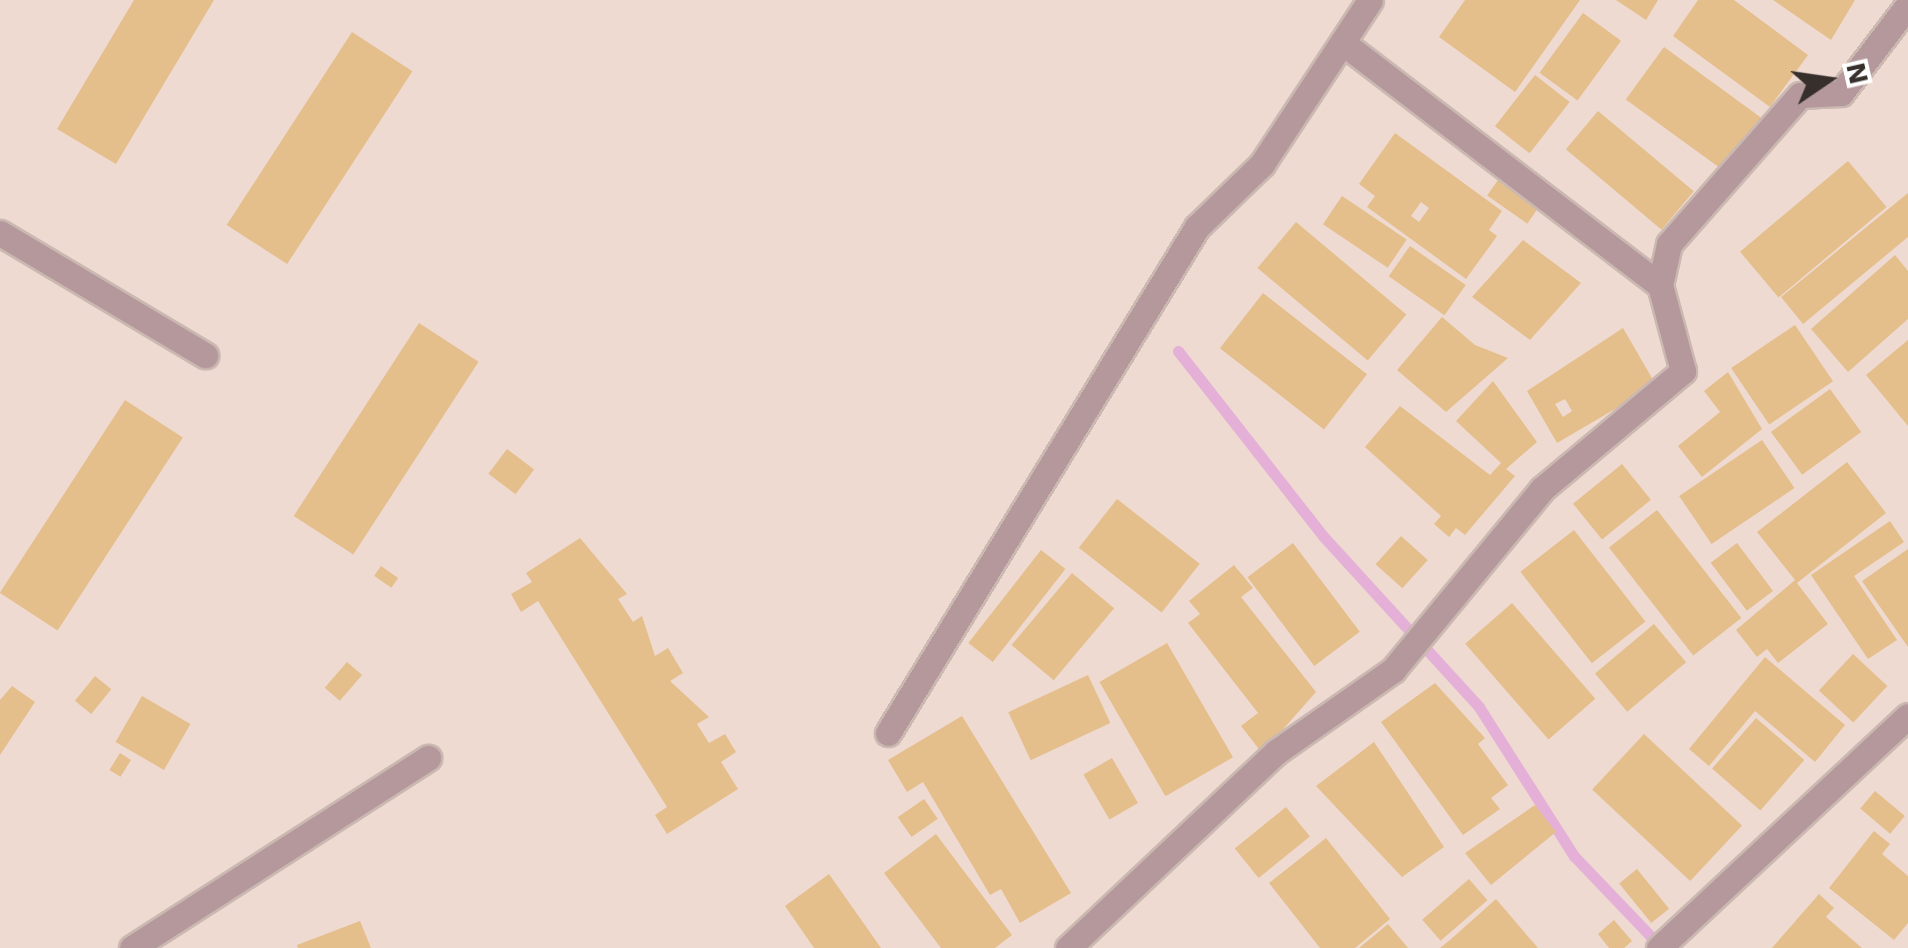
<!DOCTYPE html>
<style>
body{margin:0}
#map{position:relative;width:1908px;height:948px;overflow:hidden;background:#efdad2;font-family:"Work Sans",sans-serif}
div>[style]{position:absolute}
.stream>*{height:11px;margin:-5.5px;padding:0 5.5px;transform-origin:5.5px;border-radius:5.5px;background:#e5b0d7}
.building>*{inset:0;background:#e4bf8b;transform-origin:0 0}
.roads{filter:drop-shadow(2px 0 #cab8b1) drop-shadow(-2px 0 #cab8b1) drop-shadow(0 2px #cab8b1) drop-shadow(0 -2px #cab8b1)}
.minor>*{height:25px;margin:-12.5px;padding:0 12.5px;transform-origin:12.5px;border-radius:12.5px;background:#b5989c}
span{translate:-50% -50%;white-space:nowrap;text-align:center;line-height:1.15;-webkit-text-stroke:8px #fff;paint-order:stroke}
.north{position:absolute;left:1778px;top:30px;width:100px;height:100px;-webkit-text-stroke:8px #fff;paint-order:stroke;rotate:77deg;font-size:28px;font-weight:700;line-height:40px;text-align:center;color:#362f2b}
.north::after{content:'';display:block;margin:auto;width:35px;height:45px;background:#362f2b;clip-path:polygon(50% 0,100% 100%,50% 72%,0 100%)}
</style>
<div id="map">
<div class="stream">
<div style="left:1178px;top:351px;width:235px;rotate:51.9deg"></div>
<div style="left:1323px;top:536px;width:231px;rotate:47.6deg"></div>
<div style="left:1479px;top:707px;width:177px;rotate:57.5deg"></div>
<div style="left:1574px;top:856px;width:127px;rotate:46.3deg"></div>
</div>
<div class="building">
<div style="clip-path:polygon(134px 0,214px 0,116px 164px,57px 129px)"></div>
<div style="clip-path:polygon(1465px 0,1580px 0,1515px 92px,1439px 37px)"></div>
<div style="clip-path:polygon(1616px 0,1658px 0,1646px 20px)"></div>
<div style="clip-path:polygon(1698px 0,1734px 0,1808px 55px,1770px 107px,1673px 36px)"></div>
<div style="clip-path:polygon(1773px 0,1855px 0,1831px 40px)"></div>
<div style="left:1583px;top:13px;width:47px;height:74px;rotate:36deg"></div>
<div style="left:352px;top:32px;width:72px;height:230px;rotate:33deg"></div>
<div style="left:1664px;top:47px;width:127px;height:65px;rotate:36deg"></div>
<div style="left:1535px;top:75px;width:44px;height:65px;rotate:38deg"></div>
<div style="left:1598px;top:111px;width:125px;height:50px;rotate:40deg"></div>
<div style="clip-path:polygon(evenodd,1395px 133px,1502px 211px,1489px 230px,1497px 236px,1466px 279px,1367px 207px,1375px 196px,1359px 184px,1395px 133px,1421px 202px,1429px 208px,1419px 222px,1411px 216px,1421px 202px)"></div>
<div style="left:1848px;top:161px;width:60px;height:141px;rotate:50deg"></div>
<div style="left:1498px;top:180px;width:49px;height:19px;rotate:35deg"></div>
<div style="clip-path:polygon(1908px 193px,1908px 237px,1803px 324px,1781px 297px)"></div>
<div style="left:1342px;top:196px;width:78px;height:34px;rotate:34deg"></div>
<div style="left:1296px;top:222px;width:144px;height:60px;rotate:40deg"></div>
<div style="clip-path:polygon(1523px 240px,1581px 283px,1530px 340px,1472px 297px)"></div>
<div style="left:1410px;top:246px;width:68px;height:37px;rotate:35deg"></div>
<div style="clip-path:polygon(1895px 255px,1908px 271px,1908px 319px,1848px 372px,1811px 329px)"></div>
<div style="left:1263px;top:293px;width:132px;height:70px;rotate:38deg"></div>
<div style="clip-path:polygon(1442px 317px,1475px 345px,1508px 358px,1446px 412px,1397px 370px)"></div>
<div style="left:419px;top:323px;width:71px;height:230px;rotate:33deg"></div>
<div style="left:1795px;top:325px;width:68px;height:77px;rotate:56deg"></div>
<div style="clip-path:polygon(evenodd,1623px 328px,1656px 385px,1557px 443px,1527px 391px,1623px 328px,1565px 399px,1572px 411px,1563px 417px,1555px 404px,1565px 399px)"></div>
<div style="clip-path:polygon(1908px 340px,1908px 426px,1866px 375px)"></div>
<div style="clip-path:polygon(1728px 372px,1762px 429px,1702px 477px,1678px 446px,1720px 412px,1704px 391px)"></div>
<div style="clip-path:polygon(1493px 381px,1537px 442px,1506px 469px,1515px 476px,1465px 535px,1456px 528px,1449px 537px,1434px 524px,1441px 516px,1365px 447px,1400px 406px,1490px 475px,1501px 463px,1456px 421px)"></div>
<div style="left:1830px;top:389px;width:53px;height:73px;rotate:54deg"></div>
<div style="left:125px;top:400px;width:69px;height:230px;rotate:33deg"></div>
<div style="left:1762px;top:440px;width:58px;height:100px;rotate:56deg"></div>
<div style="left:507px;top:449px;width:34px;height:31px;rotate:37deg"></div>
<div style="clip-path:polygon(1847px 462px,1886px 513px,1797px 583px,1828px 624px,1778px 663px,1767px 649px,1757px 657px,1736px 630px,1795px 580px,1757px 532px)"></div>
<div style="left:1622px;top:464px;width:46px;height:63px;rotate:51deg"></div>
<div style="left:1117px;top:499px;width:105px;height:62px;rotate:38deg"></div>
<div style="left:1657px;top:510px;width:137px;height:61px;rotate:52deg"></div>
<div style="clip-path:polygon(1890px 521px,1904px 542px,1854px 576px,1897px 640px,1868px 659px,1811px 575px)"></div>
<div style="left:1574px;top:530px;width:116px;height:68px;rotate:52deg"></div>
<div style="left:1401px;top:536px;width:36px;height:38px;rotate:42deg"></div>
<div style="clip-path:polygon(580px 538px,627px 594px,618px 599px,633px 622px,642px 616px,655px 656px,668px 648px,683px 673px,670px 681px,709px 717px,697px 724px,709px 743px,725px 734px,736px 752px,721px 762px,738px 789px,667px 834px,655px 815px,667px 807px,538px 601px,521px 612px,511px 594px,532px 582px,526px 573px)"></div>
<div style="left:1293px;top:543px;width:111px;height:57px;rotate:53deg"></div>
<div style="left:1737px;top:543px;width:60px;height:33px;rotate:53deg"></div>
<div style="clip-path:polygon(1908px 549px,1908px 647px,1862px 581px)"></div>
<div style="left:1041px;top:550px;width:31px;height:118px;rotate:38deg"></div>
<div style="clip-path:polygon(1234px 565px,1253px 588px,1241px 597px,1316px 692px,1262px 753px,1241px 726px,1258px 713px,1188px 623px,1200px 614px,1189px 601px)"></div>
<div style="left:381px;top:566px;width:21px;height:12px;rotate:35deg"></div>
<div style="left:1072px;top:573px;width:55px;height:94px;rotate:40deg"></div>
<div style="left:1512px;top:603px;width:127px;height:62px;rotate:49deg"></div>
<div style="left:1654px;top:624px;width:50px;height:77px;rotate:50deg"></div>
<div style="left:1167px;top:643px;width:132px;height:78px;rotate:60deg"></div>
<div style="left:1853px;top:654px;width:47px;height:50px;rotate:43deg"></div>
<div style="clip-path:polygon(1765px 657px,1845px 725px,1815px 762px,1755px 711px,1709px 766px,1689px 749px)"></div>
<div style="left:347px;top:662px;width:20px;height:34px;rotate:41deg"></div>
<div style="left:1088px;top:675px;width:53px;height:88px;rotate:65deg"></div>
<div style="left:95px;top:676px;width:21px;height:32px;rotate:39deg"></div>
<div style="clip-path:polygon(1435px 683px,1485px 738px,1478px 744px,1508px 785px,1491px 798px,1500px 809px,1463px 835px,1381px 722px)"></div>
<div style="clip-path:polygon(12px 686px,35px 702px,0 755px,0 700px)"></div>
<div style="left:142px;top:696px;width:56px;height:53px;rotate:30deg"></div>
<div style="clip-path:polygon(962px 716px,1071px 893px,1020px 923px,1001px 889px,990px 895px,923px 782px,907px 792px,888px 760px)"></div>
<div style="left:1756px;top:718px;width:64px;height:67px;rotate:41deg"></div>
<div style="left:1644px;top:734px;width:134px;height:76px;rotate:43deg"></div>
<div style="clip-path:polygon(1374px 742px,1444px 847px,1402px 877px,1316px 786px)"></div>
<div style="left:120px;top:753px;width:13px;height:20px;rotate:32deg"></div>
<div style="left:1112px;top:758px;width:52px;height:33px;rotate:60deg"></div>
<div style="left:1875px;top:791px;width:39px;height:23px;rotate:40deg"></div>
<div style="left:924px;top:799px;width:24px;height:32px;rotate:55deg"></div>
<div style="clip-path:polygon(1535px 805px,1556px 832px,1491px 885px,1465px 853px)"></div>
<div style="left:1286px;top:807px;width:38px;height:66px;rotate:51deg"></div>
<div style="clip-path:polygon(1874px 831px,1890px 844px,1882px 854px,1908px 876px,1908px 923px,1894px 940px,1829px 888px)"></div>
<div style="clip-path:polygon(936px 834px,1012px 935px,995px 948px,941px 948px,884px 873px)"></div>
<div style="clip-path:polygon(1326px 838px,1390px 919px,1355px 948px,1320px 948px,1269px 883px)"></div>
<div style="left:1637px;top:869px;width:51px;height:23px;rotate:51deg"></div>
<div style="clip-path:polygon(829px 874px,881px 948px,814px 948px,785px 906px)"></div>
<div style="left:1469px;top:879px;width:28px;height:62px;rotate:49deg"></div>
<div style="clip-path:polygon(1819px 894px,1834px 908px,1826px 917px,1862px 948px,1772px 948px)"></div>
<div style="clip-path:polygon(1496px 899px,1538px 948px,1440px 948px,1450px 940px)"></div>
<div style="clip-path:polygon(1614px 920px,1632px 941px,1624px 948px,1609px 948px,1598px 934px)"></div>
<div style="clip-path:polygon(360px 921px,371px 948px,298px 948px,297px 945px)"></div>
<div style="clip-path:polygon(1388px 924px,1408px 948px,1359px 948px)"></div>
</div>
<div class="roads">
<div class="minor">
<div style="left:1343px;top:43px;width:399px;rotate:37.4deg"></div>
<div style="left:0;top:233px;width:239px;rotate:30.8deg"></div>
<div style="left:888px;top:733px;width:593px;rotate:-58.59deg"></div>
<div style="left:1197px;top:227px;width:91px;rotate:-44.1deg"></div>
<div style="left:1262px;top:164px;width:196px;rotate:-56.6deg"></div>
<div style="left:132px;top:948px;width:352px;rotate:-32.7deg"></div>
<div style="left:1068px;top:948px;width:286px;rotate:-43.3deg"></div>
<div style="left:1276px;top:752px;width:143px;rotate:-35deg"></div>
<div style="left:1393px;top:670px;width:234px;rotate:-50.5deg"></div>
<div style="left:1542px;top:489px;width:184px;rotate:-39.9deg"></div>
<div style="left:1683px;top:371px;width:89px;rotate:-105deg"></div>
<div style="left:1660px;top:285px;width:42px;rotate:-77.6deg"></div>
<div style="left:1669px;top:244px;width:198px;rotate:-48.7deg"></div>
<div style="left:1800px;top:95px;width:41px;rotate:-2.8deg"></div>
<div style="left:1841px;top:93px;width:111px;rotate:-52.7deg"></div>
<div style="left:1659px;top:948px;width:340px;rotate:-43deg"></div>
</div>
</div>
<div class="north">N</div>
</div>
